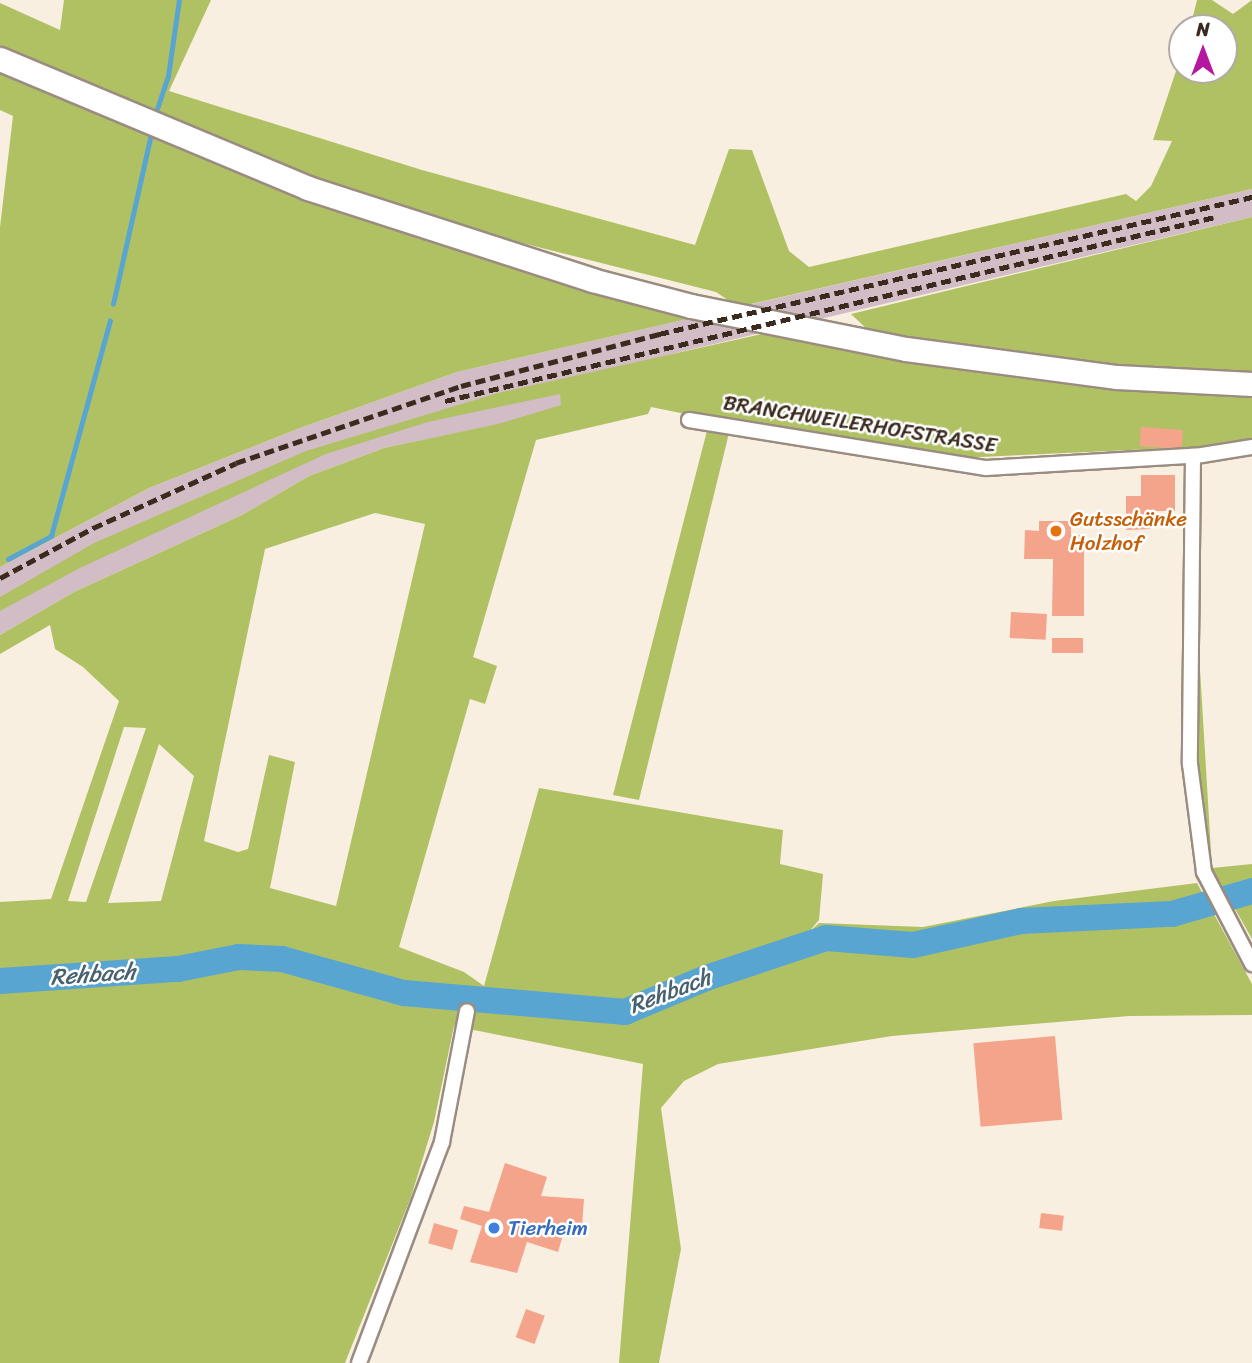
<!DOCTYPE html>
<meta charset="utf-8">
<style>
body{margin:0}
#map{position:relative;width:1252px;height:1363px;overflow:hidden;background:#f9efe1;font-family:Sriracha,sans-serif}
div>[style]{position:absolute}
.industrial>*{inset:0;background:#d2bdc7}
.green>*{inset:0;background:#b0c164}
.stream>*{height:4.5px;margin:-2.25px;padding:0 2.25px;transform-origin:2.25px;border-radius:2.25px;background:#58a5d1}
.river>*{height:26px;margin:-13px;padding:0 13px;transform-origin:13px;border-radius:13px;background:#58a5d1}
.building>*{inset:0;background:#f5a48c;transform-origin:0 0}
.roads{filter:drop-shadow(2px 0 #9a8c80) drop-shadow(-2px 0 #9a8c80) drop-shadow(0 2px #9a8c80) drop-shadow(0 -2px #9a8c80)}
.minor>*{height:14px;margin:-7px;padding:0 7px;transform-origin:7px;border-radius:7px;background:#fff}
.primary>*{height:23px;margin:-11.5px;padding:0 11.5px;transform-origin:11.5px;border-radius:11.5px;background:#fff}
.rail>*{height:4.5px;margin-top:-2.25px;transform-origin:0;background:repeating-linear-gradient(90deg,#3b2a1e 0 10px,transparent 0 15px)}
.dots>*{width:19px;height:19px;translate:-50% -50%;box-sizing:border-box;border:4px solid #fff;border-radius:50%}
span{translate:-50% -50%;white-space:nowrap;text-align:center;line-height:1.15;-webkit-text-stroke:5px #fff;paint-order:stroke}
.street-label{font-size:21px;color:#3b2a1e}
.food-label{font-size:21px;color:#c56008}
.left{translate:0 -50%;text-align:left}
.shop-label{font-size:21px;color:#366cbe}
.water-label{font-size:23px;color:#48616f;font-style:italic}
.north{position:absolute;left:1168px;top:14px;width:70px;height:70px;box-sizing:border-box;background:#fff;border:2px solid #b1aaa5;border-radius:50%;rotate:0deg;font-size:19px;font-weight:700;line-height:28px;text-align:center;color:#3b2a1e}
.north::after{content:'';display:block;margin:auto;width:24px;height:32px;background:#b5179e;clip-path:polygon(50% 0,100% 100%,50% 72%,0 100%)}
</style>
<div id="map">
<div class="industrial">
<div style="clip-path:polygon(1252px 189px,1252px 217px,672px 354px,587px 383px,570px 410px,384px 448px,309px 476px,242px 515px,74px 592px,0 635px,0 567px,149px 488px,300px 428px,457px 372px)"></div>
</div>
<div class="green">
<div style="clip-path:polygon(64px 0,211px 0,169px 91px,422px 170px,695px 245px,729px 149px,752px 150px,789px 251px,809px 267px,1126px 194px,1136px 201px,1151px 186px,1172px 141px,1153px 140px,1182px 53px,1182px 70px,1224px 70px,1224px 28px,1190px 28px,1197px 0,1212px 0,1233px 14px,1252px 0,1252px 189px,738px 307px,716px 292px,423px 218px,163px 118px,0 47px,0 3px,60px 30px)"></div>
<div style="clip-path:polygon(0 67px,696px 317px,457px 372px,300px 428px,149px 488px,0 567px,0 227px,13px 116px,0 110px)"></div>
<div style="clip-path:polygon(1252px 217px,1252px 378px,954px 348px,868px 330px,851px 314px)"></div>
<div style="clip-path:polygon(evenodd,775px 331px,813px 344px,1003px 375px,1252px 397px,1252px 439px,1197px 447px,958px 458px,731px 425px,639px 800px,613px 795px,710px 419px,651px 407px,648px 414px,536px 440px,473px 657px,497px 666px,485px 704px,470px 699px,399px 947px,464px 972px,484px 986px,539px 788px,783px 830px,780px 864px,823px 874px,819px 920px,808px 933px,819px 923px,923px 927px,1054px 901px,1197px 883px,1252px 984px,1252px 1015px,1129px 1016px,892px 1036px,718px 1064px,684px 1081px,661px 1108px,681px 1249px,659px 1363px,619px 1363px,643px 1064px,454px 1026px,434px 1122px,411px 1197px,345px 1363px,0 1363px,0 902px,51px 899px,119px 701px,83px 667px,55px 649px,50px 625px,0 654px,0 635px,74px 592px,242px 515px,309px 476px,384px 448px,498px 424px,561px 405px,560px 394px,428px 422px,326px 454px,80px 568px,0 611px,0 597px,94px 543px,306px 451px,498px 393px,775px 331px,375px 513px,425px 524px,336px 906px,270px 888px,295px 762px,269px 755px,248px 849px,238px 852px,204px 841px,265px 549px,375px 513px,775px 331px,124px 727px,146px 728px,86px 902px,68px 901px,124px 727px,775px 331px,159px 744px,194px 776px,161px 901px,108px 903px,159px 744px)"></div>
<div style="clip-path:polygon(1198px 636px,1212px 868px,1252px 864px,1252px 939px,1212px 868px,1196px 870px,1182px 755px)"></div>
</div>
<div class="stream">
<div style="left:155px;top:115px;width:41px;rotate:-71.6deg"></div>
<div style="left:168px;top:76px;width:77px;rotate:-81.8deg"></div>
<div style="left:113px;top:304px;width:178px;rotate:-77.4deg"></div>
<div style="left:8px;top:559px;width:49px;rotate:-28.1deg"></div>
<div style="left:51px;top:536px;width:223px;rotate:-74.7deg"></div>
</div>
<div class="river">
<div style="left:0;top:981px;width:178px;rotate:-3.9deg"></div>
<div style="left:178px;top:969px;width:62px;rotate:-11.1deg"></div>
<div style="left:239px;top:957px;width:43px;rotate:2.7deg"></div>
<div style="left:282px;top:959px;width:127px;rotate:15.6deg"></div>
<div style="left:404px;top:993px;width:222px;rotate:4.9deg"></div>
<div style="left:625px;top:1012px;width:88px;rotate:-22.8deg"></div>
<div style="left:706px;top:978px;width:126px;rotate:-18.4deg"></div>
<div style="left:826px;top:938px;width:87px;rotate:4.6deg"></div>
<div style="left:913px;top:945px;width:111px;rotate:-12.5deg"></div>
<div style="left:1021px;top:921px;width:151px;rotate:-2.7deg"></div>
<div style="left:1172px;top:914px;width:83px;rotate:-16deg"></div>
</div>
<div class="building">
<div style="left:1141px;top:427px;width:42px;height:19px;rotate:4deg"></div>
<div style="clip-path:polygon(1141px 475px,1175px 475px,1175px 511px,1150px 511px,1151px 529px,1126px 530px,1126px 496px,1141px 496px)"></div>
<div style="clip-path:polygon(1039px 521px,1071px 521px,1071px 535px,1084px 535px,1084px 616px,1052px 616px,1053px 559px,1024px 559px,1025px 530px,1039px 531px)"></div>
<div style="left:1011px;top:612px;width:36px;height:26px;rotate:3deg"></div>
<div style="left:1052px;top:638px;width:31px;height:15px"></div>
<div style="left:1055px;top:1036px;width:84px;height:82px;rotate:85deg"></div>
<div style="clip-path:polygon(505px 1163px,547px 1177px,541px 1196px,584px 1199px,582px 1226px,566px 1225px,558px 1252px,527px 1242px,517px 1273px,470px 1262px,482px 1226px,460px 1219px,464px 1206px,489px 1212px)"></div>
<div style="left:1041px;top:1213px;width:23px;height:15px;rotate:7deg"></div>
<div style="left:434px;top:1223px;width:25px;height:21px;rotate:16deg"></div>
<div style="left:526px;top:1309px;width:20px;height:30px;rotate:20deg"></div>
</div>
<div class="roads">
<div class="minor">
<div style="left:689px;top:420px;width:301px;rotate:9.2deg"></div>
<div style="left:986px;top:468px;width:216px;rotate:-3.4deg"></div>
<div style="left:1202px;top:455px;width:51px;rotate:-9.1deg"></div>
<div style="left:1193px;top:456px;width:308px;rotate:90.6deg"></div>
<div style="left:1190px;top:764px;width:109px;rotate:82.6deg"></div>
<div style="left:1204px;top:872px;width:104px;rotate:62.4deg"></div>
<div style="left:359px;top:1363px;width:236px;rotate:-69.4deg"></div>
<div style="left:442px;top:1142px;width:133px;rotate:-79.2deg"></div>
</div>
<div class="primary">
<div style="left:0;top:59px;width:334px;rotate:22.7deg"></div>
<div style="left:308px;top:188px;width:299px;rotate:17.9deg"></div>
<div style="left:592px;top:280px;width:102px;rotate:14.7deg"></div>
<div style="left:691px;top:306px;width:219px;rotate:11.3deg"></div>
<div style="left:906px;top:349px;width:213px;rotate:7.6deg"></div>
<div style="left:1117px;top:377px;width:135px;rotate:3deg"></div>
</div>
</div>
<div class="rail">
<div style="left:445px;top:401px;width:792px;rotate:-13.44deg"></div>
<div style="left:0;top:578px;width:106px;rotate:-28.3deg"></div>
<div style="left:93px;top:528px;width:157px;rotate:-24.4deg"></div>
<div style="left:236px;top:463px;width:238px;rotate:-18.9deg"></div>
<div style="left:461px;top:386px;width:205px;rotate:-14.7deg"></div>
<div style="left:659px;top:334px;width:609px;rotate:-13.01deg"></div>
</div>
<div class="dots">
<div style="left:1056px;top:531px;background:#e8710a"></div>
<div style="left:494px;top:1228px;background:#3f7fe0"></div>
</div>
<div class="street-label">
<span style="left:860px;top:424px;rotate:9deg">BRANCHWEILERHOFSTRASSE</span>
</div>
<div class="food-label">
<span class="left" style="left:1070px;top:531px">Gutsschänke<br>Holzhof</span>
</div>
<div class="shop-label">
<span class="left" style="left:508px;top:1228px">Tierheim</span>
</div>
<div class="water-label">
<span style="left:93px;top:975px;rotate:-4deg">Rehbach</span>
<span style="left:670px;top:992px;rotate:-21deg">Rehbach</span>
</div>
<div class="north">N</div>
</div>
